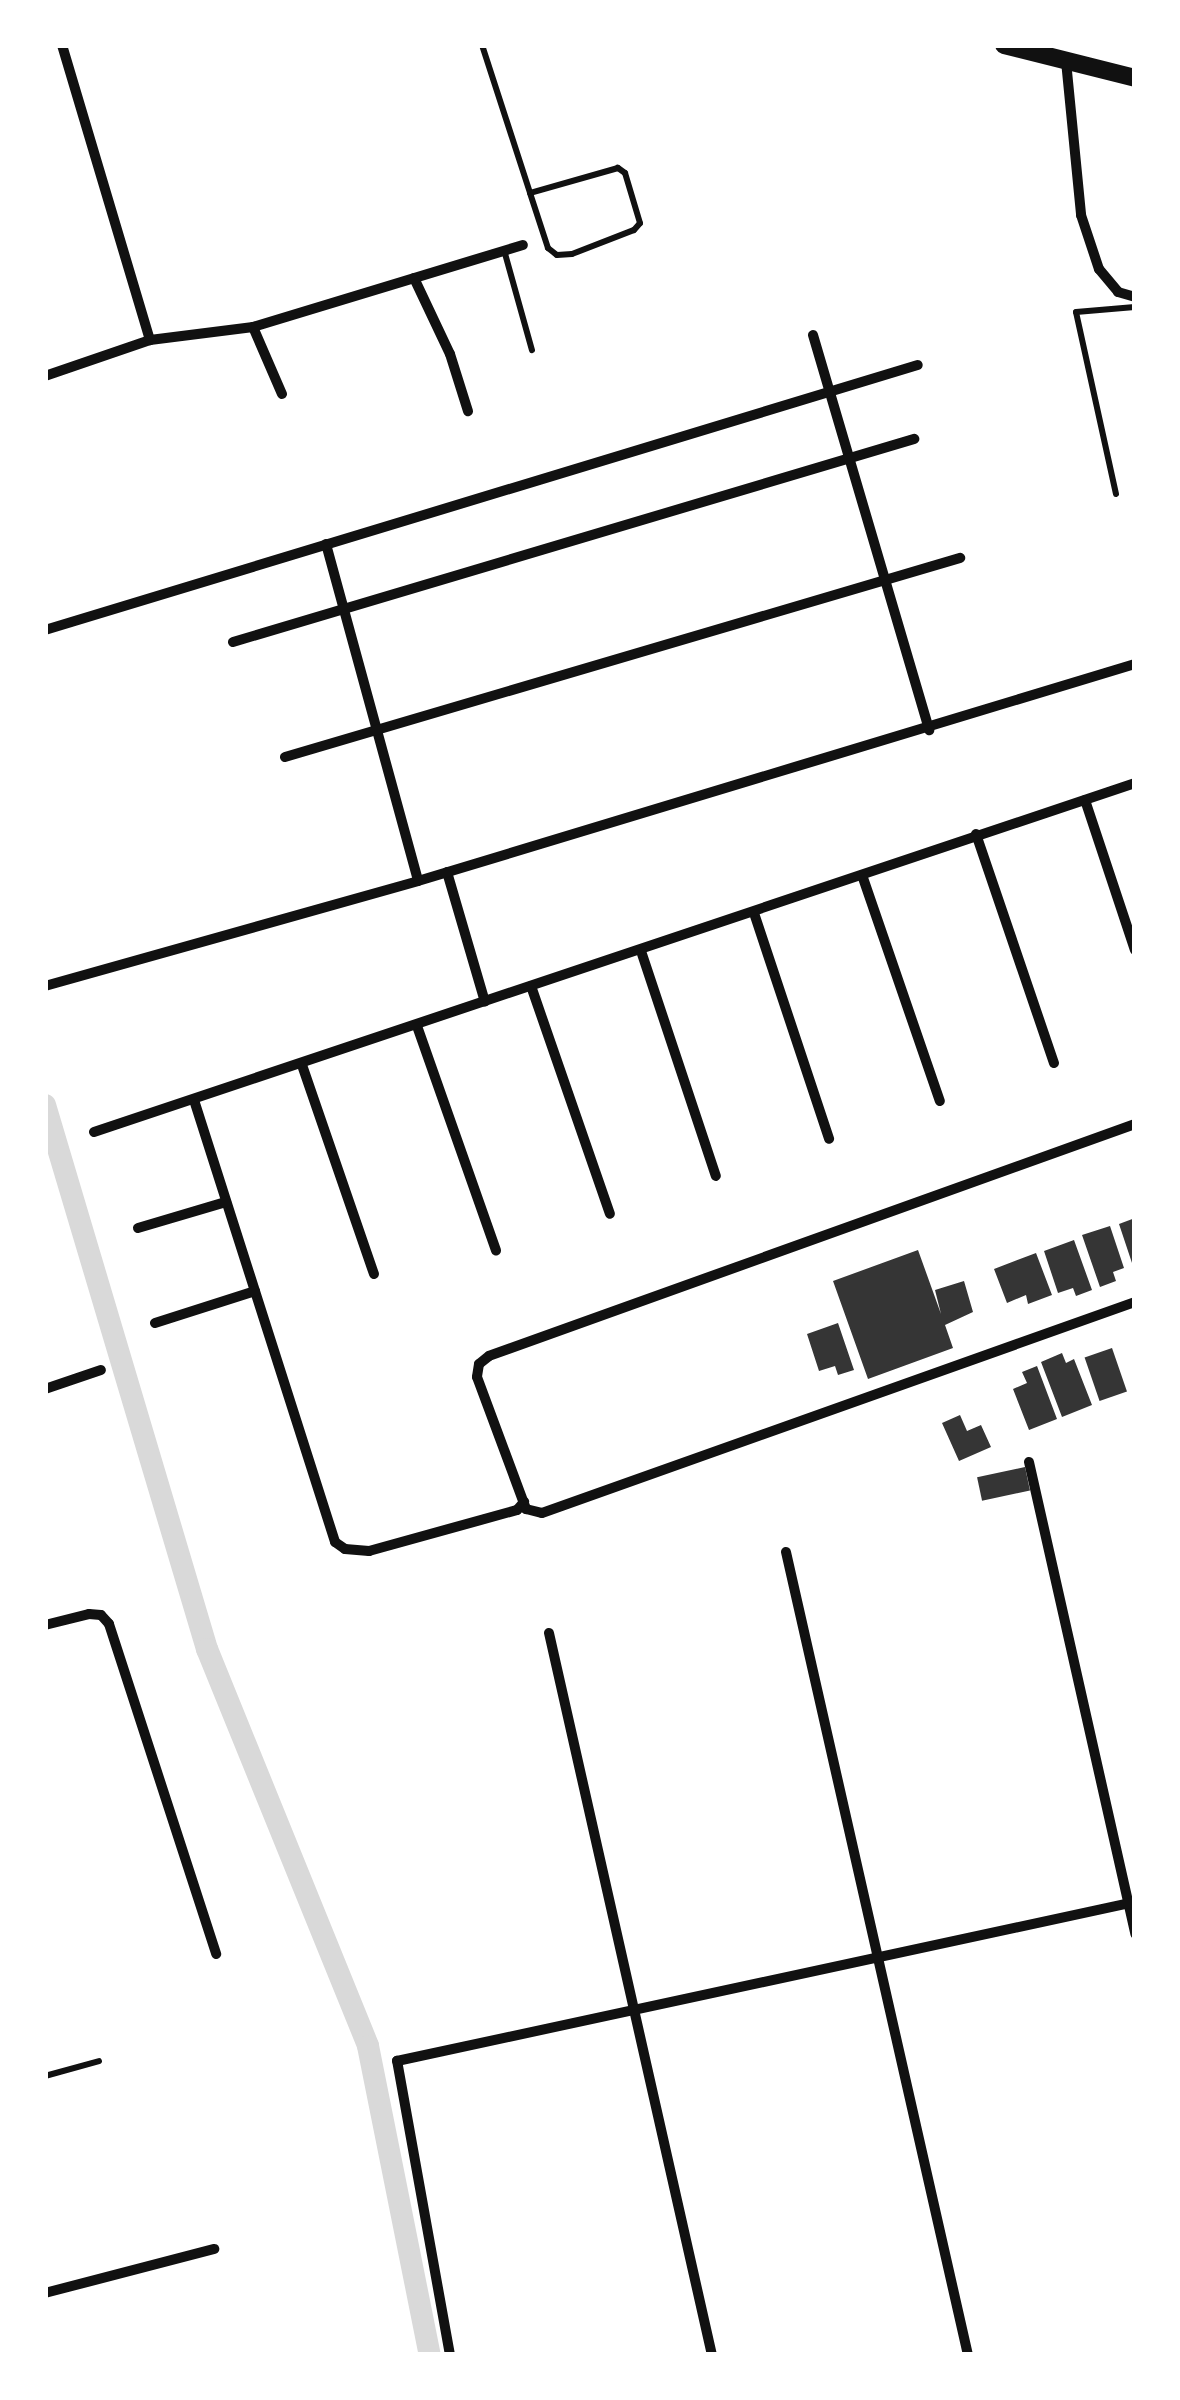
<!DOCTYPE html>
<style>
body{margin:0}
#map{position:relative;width:1180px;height:2400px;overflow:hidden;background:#fff;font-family:Manrope,sans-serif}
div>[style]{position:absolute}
.canal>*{height:22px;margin:-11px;padding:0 11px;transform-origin:11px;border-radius:11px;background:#d9d9d9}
.building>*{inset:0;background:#353535;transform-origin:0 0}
.service>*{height:6px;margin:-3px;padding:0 3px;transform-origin:3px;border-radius:3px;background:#111}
.minor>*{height:10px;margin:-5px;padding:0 5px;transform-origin:5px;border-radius:5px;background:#111}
.secondary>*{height:18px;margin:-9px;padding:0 9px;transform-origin:9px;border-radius:9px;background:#111}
span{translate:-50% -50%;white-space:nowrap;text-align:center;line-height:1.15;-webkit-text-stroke:10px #fff;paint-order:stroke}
.frame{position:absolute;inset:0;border:48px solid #fff;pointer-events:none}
</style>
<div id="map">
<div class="canal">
<div style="left:45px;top:1105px;width:568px;rotate:73.42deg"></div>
<div style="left:207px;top:1649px;width:428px;rotate:67.9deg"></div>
<div style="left:368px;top:2046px;width:315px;rotate:78.7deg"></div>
</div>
<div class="building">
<div style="clip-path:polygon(1135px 1218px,1135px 1269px,1134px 1269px,1119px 1224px)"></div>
<div style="clip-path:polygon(1110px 1226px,1124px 1268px,1113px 1272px,1116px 1281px,1100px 1287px,1082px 1235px)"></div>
<div style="clip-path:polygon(1074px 1240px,1092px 1290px,1076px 1296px,1073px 1288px,1058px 1293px,1044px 1251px)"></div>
<div style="clip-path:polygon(918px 1250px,941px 1314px,935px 1290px,964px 1281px,973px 1312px,945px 1325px,953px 1348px,868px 1379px,833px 1281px)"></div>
<div style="clip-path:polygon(1036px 1253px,1052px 1295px,1028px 1304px,1026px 1295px,1007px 1303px,994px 1269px)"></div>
<div style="clip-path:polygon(838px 1323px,854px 1370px,838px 1375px,835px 1366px,819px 1371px,807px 1334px)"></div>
<div style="left:1112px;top:1348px;width:46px;height:29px;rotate:71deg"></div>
<div style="clip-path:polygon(1062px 1353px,1066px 1363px,1074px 1359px,1092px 1405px,1062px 1417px,1041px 1362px)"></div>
<div style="clip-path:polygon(1037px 1366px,1057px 1419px,1029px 1430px,1013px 1389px,1027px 1383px,1022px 1372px)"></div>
<div style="clip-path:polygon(960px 1415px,967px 1431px,981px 1425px,991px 1447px,959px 1461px,942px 1423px)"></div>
<div style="left:1025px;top:1467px;width:24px;height:49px;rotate:78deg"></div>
</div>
<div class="service">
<div style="left:482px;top:45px;width:156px;rotate:72deg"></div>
<div style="left:530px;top:193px;width:58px;rotate:71.9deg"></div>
<div style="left:548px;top:248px;width:11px;rotate:38deg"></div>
<div style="left:557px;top:255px;width:15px;rotate:-4deg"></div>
<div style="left:572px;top:254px;width:66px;rotate:-21.2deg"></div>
<div style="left:634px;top:230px;width:9px;rotate:-49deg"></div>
<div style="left:640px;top:223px;width:52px;rotate:-106.7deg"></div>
<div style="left:625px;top:173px;width:9px;rotate:-144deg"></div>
<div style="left:618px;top:168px;width:91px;rotate:164.1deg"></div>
<div style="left:504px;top:250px;width:104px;rotate:74.4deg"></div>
<div style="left:1116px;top:494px;width:186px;rotate:-102.4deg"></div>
<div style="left:1076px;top:312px;width:59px;rotate:-4.8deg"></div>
<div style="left:45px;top:2076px;width:56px;rotate:-15.5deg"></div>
</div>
<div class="minor">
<div style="left:62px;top:45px;width:308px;rotate:73.4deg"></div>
<div style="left:1066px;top:61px;width:155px;rotate:84.4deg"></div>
<div style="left:1081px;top:215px;width:57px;rotate:71.6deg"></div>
<div style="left:1099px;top:269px;width:30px;rotate:50deg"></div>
<div style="left:1118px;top:292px;width:18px;rotate:16deg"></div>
<div style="left:414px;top:278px;width:84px;rotate:64.7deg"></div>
<div style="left:450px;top:354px;width:60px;rotate:72.5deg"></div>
<div style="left:253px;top:327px;width:73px;rotate:66.6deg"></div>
<div style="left:813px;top:335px;width:412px;rotate:73.6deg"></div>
<div style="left:45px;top:376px;width:111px;rotate:-18.9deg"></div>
<div style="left:150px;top:340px;width:104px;rotate:-7.2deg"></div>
<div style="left:253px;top:327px;width:282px;rotate:-16.9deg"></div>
<div style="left:326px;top:544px;width:349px;rotate:74.7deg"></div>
<div style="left:45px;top:630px;width:912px;rotate:-16.89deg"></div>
<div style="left:233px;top:642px;width:711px;rotate:-16.6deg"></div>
<div style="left:285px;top:757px;width:704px;rotate:-16.43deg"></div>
<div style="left:1085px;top:800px;width:158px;rotate:71.6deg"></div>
<div style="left:976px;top:834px;width:242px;rotate:71.2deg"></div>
<div style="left:447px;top:872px;width:135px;rotate:73.7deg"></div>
<div style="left:862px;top:875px;width:239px;rotate:71deg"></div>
<div style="left:754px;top:913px;width:238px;rotate:71.6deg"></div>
<div style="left:641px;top:951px;width:237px;rotate:71.6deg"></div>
<div style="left:45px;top:986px;width:387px;rotate:-15.7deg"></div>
<div style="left:418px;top:881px;width:749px;rotate:-16.84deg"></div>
<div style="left:531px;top:986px;width:241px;rotate:70.9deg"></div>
<div style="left:417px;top:1026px;width:238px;rotate:70.6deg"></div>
<div style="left:302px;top:1065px;width:221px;rotate:71deg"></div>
<div style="left:194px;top:1100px;width:464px;rotate:72.3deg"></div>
<div style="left:335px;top:1542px;width:12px;rotate:35deg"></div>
<div style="left:345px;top:1549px;width:24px;rotate:5deg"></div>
<div style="left:369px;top:1551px;width:154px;rotate:-15.5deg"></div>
<div style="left:517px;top:1510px;width:11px;rotate:-49deg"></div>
<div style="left:1135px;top:1124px;width:686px;rotate:160.25deg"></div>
<div style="left:489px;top:1356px;width:13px;rotate:141deg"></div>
<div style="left:479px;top:1364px;width:13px;rotate:99deg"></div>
<div style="left:477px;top:1377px;width:141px;rotate:69.6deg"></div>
<div style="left:526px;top:1509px;width:16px;rotate:14deg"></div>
<div style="left:542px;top:1513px;width:629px;rotate:-19.59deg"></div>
<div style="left:94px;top:1132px;width:1098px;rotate:-18.53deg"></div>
<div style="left:138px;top:1228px;width:92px;rotate:-16.5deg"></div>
<div style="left:155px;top:1323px;width:105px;rotate:-17.7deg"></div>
<div style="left:45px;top:1389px;width:59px;rotate:-18.7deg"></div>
<div style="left:1029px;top:1462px;width:484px;rotate:77.3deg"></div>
<div style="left:786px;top:1552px;width:823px;rotate:77.23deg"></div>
<div style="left:45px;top:1625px;width:45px;rotate:-14deg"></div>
<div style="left:89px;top:1614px;width:12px;rotate:5deg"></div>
<div style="left:101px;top:1615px;width:12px;rotate:48deg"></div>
<div style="left:109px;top:1624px;width:347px;rotate:72deg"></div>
<div style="left:549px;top:1633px;width:740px;rotate:77.28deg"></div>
<div style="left:45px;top:2293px;width:175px;rotate:-14.6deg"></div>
<div style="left:450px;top:2355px;width:299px;rotate:-100.2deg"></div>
<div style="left:397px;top:2061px;width:755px;rotate:-12.16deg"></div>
</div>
<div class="secondary">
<div style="left:1004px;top:45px;width:135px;rotate:14.1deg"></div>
</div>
<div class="frame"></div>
</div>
